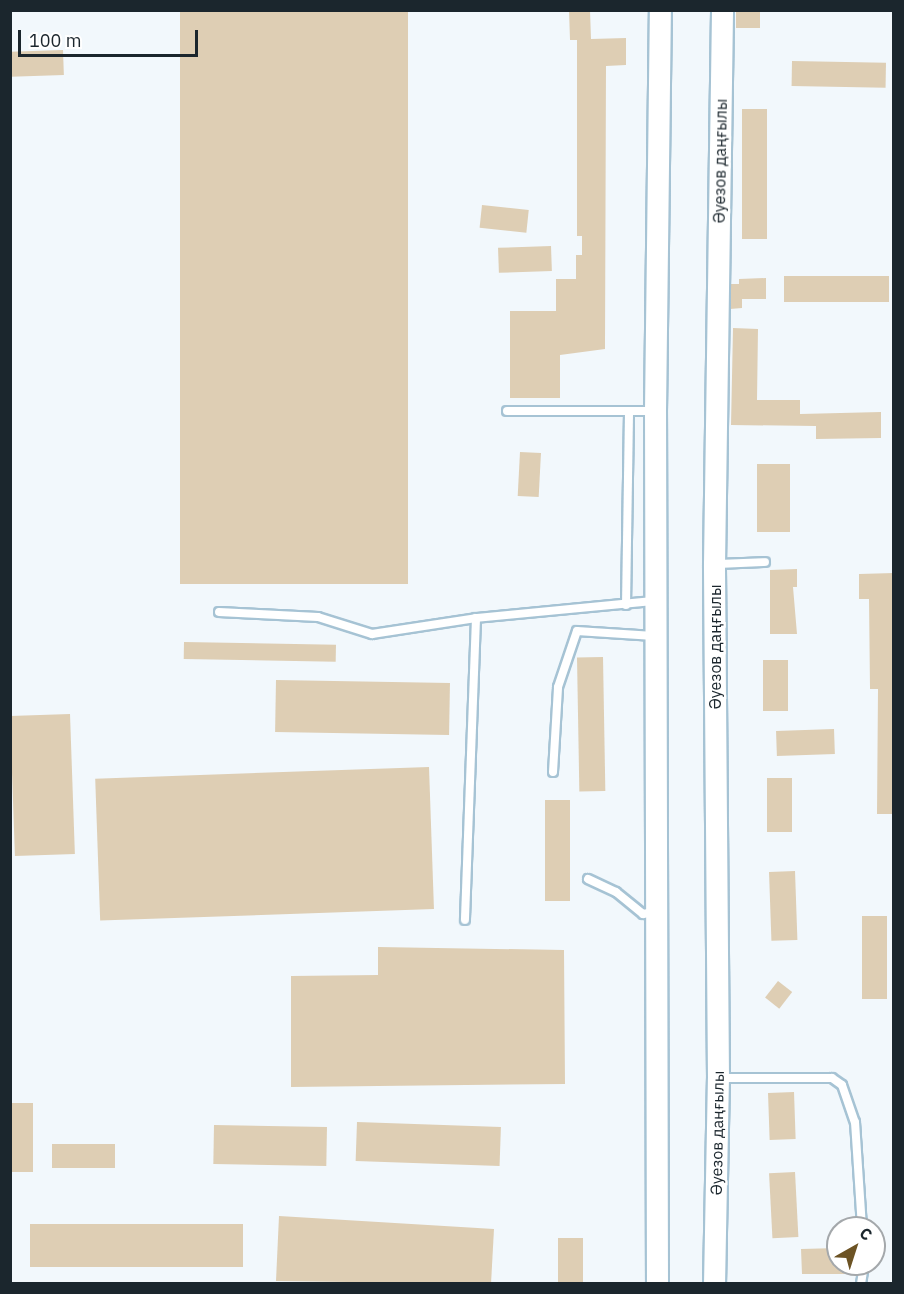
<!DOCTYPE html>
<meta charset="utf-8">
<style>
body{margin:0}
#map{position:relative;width:904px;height:1294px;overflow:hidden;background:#f2f8fc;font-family:"IBM Plex Sans",sans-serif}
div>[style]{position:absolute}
.building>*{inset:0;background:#deceb4;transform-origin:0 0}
.roads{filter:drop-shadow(2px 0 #a6c3d4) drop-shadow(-2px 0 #a6c3d4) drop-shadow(0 2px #a6c3d4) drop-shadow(0 -2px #a6c3d4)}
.lane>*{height:8px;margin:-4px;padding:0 4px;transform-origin:4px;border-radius:4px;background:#fff}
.secondary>*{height:21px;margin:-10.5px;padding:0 10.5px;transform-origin:10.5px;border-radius:10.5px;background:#fff}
span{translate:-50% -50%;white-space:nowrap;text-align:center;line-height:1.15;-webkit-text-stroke:4.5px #fff;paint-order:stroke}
.street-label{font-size:16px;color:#1b262d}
.frame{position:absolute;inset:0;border:12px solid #1b262d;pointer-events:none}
.north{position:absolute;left:826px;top:1216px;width:60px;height:60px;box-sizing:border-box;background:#fff;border:2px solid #a4a8ab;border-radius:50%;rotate:39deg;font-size:16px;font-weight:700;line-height:24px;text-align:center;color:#1b262d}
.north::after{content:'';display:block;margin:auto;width:21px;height:27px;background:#6c5324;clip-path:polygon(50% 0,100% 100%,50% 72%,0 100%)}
.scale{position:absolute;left:18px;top:30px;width:180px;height:27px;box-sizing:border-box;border:3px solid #1b262d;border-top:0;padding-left:8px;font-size:18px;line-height:21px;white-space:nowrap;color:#1b262d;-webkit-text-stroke:4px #fff;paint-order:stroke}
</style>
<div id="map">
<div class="building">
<div style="left:180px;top:10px;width:228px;height:574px"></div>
<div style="clip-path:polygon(569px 10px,590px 10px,591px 39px,626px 38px,626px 65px,606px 66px,605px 349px,560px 355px,560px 398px,510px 398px,510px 311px,556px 311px,556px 279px,576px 279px,576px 255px,582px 255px,582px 236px,577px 236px,577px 40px,570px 40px)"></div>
<div style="left:736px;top:10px;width:24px;height:18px"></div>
<div style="left:63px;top:50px;width:25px;height:53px;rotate:88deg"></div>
<div style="left:792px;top:61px;width:94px;height:25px;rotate:1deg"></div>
<div style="left:742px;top:109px;width:25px;height:130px"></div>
<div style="left:482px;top:205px;width:47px;height:23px;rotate:6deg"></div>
<div style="left:551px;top:246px;width:25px;height:53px;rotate:88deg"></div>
<div style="left:889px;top:276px;width:26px;height:105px;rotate:90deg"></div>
<div style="clip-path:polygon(766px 278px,766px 299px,742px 299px,742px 308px,730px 309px,731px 284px,739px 284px,739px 279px)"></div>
<div style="clip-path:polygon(733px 328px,758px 329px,757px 400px,800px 400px,800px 414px,881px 412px,881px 438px,816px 439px,816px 426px,731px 425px)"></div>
<div style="left:520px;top:452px;width:21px;height:44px;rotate:3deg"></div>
<div style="left:757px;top:464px;width:33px;height:68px"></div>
<div style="clip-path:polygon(797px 569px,797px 587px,793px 587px,797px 634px,770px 634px,770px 570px)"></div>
<div style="clip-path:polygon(894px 573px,894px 814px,877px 814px,878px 689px,870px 689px,869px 599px,859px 599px,859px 574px)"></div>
<div style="left:184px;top:642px;width:152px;height:17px;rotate:1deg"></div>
<div style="left:603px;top:657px;width:134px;height:26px;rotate:89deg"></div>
<div style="left:763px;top:660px;width:25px;height:51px"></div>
<div style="left:276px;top:680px;width:174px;height:52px;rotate:1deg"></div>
<div style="left:70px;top:714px;width:140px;height:60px;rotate:88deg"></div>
<div style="left:834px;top:729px;width:25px;height:58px;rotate:88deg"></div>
<div style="left:429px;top:767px;width:142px;height:334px;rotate:88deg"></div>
<div style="left:767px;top:778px;width:25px;height:54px"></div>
<div style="left:545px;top:800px;width:25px;height:101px"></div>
<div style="left:795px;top:871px;width:69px;height:26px;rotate:88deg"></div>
<div style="left:862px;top:916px;width:25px;height:83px"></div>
<div style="clip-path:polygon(378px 947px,564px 950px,565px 1084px,291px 1087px,291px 976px,378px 975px)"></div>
<div style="left:778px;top:981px;width:18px;height:21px;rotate:38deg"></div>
<div style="left:794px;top:1092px;width:47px;height:26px;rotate:88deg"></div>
<div style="left:10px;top:1103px;width:23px;height:69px"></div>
<div style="left:357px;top:1122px;width:144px;height:39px;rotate:2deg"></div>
<div style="left:214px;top:1125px;width:113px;height:39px;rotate:1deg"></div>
<div style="left:115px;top:1144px;width:24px;height:63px;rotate:90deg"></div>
<div style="left:795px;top:1172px;width:65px;height:26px;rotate:87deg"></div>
<div style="clip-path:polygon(279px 1216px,494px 1229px,491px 1284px,276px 1281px)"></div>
<div style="left:30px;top:1224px;width:213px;height:43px"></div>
<div style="left:558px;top:1238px;width:25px;height:46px"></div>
<div style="clip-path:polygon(838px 1248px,838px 1264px,852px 1264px,853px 1274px,802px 1274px,801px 1249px)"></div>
</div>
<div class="roads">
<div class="lane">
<div style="left:507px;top:411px;width:146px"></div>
<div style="left:716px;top:564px;width:49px;rotate:-2.3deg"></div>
<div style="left:626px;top:605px;width:194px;rotate:-89.1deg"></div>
<div style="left:219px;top:612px;width:99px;rotate:2.9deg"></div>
<div style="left:318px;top:617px;width:57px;rotate:17.5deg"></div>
<div style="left:372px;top:634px;width:105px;rotate:-8.7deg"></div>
<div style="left:476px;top:618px;width:302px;rotate:92.1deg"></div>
<div style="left:476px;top:618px;width:179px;rotate:-5.5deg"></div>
<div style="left:553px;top:772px;width:85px;rotate:-86.6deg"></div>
<div style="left:558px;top:687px;width:59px;rotate:-71.3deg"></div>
<div style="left:577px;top:631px;width:77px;rotate:3.7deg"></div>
<div style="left:588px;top:879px;width:31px;rotate:25deg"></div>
<div style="left:616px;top:892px;width:35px;rotate:39deg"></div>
<div style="left:643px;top:914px;width:10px;rotate:-11deg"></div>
<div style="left:720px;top:1078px;width:112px"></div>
<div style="left:832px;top:1078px;width:12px;rotate:35deg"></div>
<div style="left:842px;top:1085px;width:39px;rotate:71deg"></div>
<div style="left:855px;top:1122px;width:106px;rotate:86.2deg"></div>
<div style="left:861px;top:1284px;width:20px;rotate:-81deg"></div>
</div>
<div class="secondary">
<div style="left:657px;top:1284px;width:873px;rotate:-90.13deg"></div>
<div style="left:655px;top:411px;width:401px;rotate:-89.3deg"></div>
<div style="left:714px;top:1284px;width:206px;rotate:-88.9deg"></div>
<div style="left:718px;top:1078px;width:514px;rotate:-90.45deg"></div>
<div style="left:714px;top:564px;width:554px;rotate:-89.17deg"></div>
</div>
</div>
<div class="street-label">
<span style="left:720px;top:161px;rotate:-89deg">Әуезов даңғылы</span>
<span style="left:715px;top:647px;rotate:-90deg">Әуезов даңғылы</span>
<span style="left:717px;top:1133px;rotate:-89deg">Әуезов даңғылы</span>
</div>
<div class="frame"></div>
<div class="north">С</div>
<div class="scale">100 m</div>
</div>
